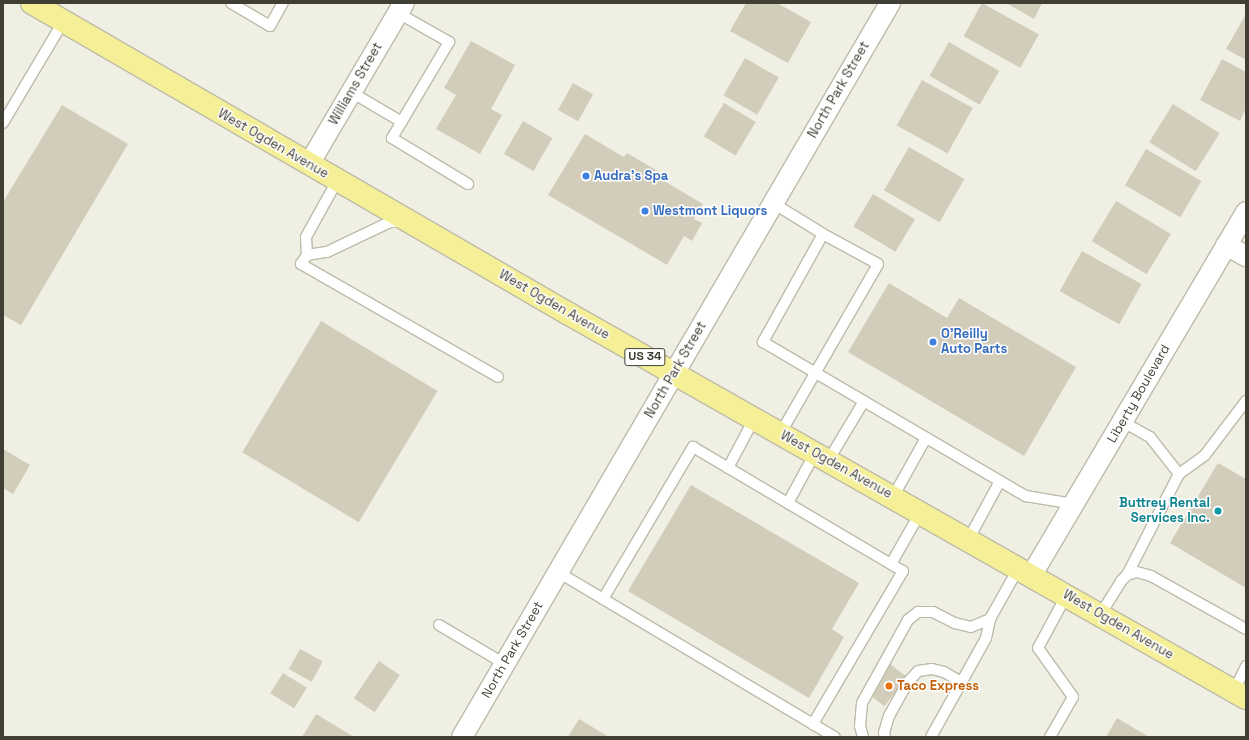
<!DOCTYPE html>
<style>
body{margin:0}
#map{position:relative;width:1249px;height:740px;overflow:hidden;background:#f0efe3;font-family:"Space Grotesk",sans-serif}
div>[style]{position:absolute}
.building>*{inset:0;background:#d1cdba;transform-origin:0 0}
.roads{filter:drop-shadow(1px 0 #bdbbaa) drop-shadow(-1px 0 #bdbbaa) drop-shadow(0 1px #bdbbaa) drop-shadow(0 -1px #bdbbaa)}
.lane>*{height:10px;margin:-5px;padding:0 5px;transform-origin:5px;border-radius:5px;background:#fff}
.street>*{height:20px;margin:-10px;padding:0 10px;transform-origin:10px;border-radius:10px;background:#fff}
.primary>*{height:22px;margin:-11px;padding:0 11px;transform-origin:11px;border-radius:11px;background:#f5f097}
.dots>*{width:11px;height:11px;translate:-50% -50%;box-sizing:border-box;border:2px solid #fff;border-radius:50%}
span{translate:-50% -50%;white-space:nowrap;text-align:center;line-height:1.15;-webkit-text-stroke:3px #fff;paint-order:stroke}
.shield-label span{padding:1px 3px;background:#fff;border:1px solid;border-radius:3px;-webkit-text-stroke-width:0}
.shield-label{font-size:12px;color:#413f34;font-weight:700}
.street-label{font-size:13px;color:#413f34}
.shop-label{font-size:13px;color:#366cbe;font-weight:700}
.left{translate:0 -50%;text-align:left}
.culture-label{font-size:13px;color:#0d838f;font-weight:700}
.right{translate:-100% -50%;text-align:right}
.food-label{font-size:13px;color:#c56008;font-weight:700}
.frame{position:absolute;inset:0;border:4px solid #413f34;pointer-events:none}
</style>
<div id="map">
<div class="building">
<div style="clip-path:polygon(746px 3px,777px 3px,811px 22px,788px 63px,730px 31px)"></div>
<div style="left:982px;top:3px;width:65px;height:38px;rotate:29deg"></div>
<div style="clip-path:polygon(1006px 3px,1042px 3px,1034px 19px)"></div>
<div style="clip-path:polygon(1246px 14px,1246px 60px,1226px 49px)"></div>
<div style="clip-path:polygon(471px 41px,515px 65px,491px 109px,502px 115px,480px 154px,436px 129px,456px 95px,444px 88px)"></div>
<div style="left:949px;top:42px;width:58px;height:39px;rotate:30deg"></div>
<div style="left:745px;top:58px;width:39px;height:43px;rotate:30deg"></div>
<div style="clip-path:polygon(1222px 59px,1246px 72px,1246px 108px,1240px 121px,1200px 100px)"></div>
<div style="left:922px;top:80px;width:58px;height:52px;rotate:29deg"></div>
<div style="left:573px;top:83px;width:23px;height:31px;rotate:29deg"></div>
<div style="left:724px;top:103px;width:37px;height:39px;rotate:31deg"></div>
<div style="left:1173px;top:104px;width:55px;height:45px;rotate:32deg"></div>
<div style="clip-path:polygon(62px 105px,128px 144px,21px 325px,3px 315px,3px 202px)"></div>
<div style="left:523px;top:121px;width:34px;height:38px;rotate:30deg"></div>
<div style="clip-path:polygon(585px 134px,624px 157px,627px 153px,666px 176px,664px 181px,703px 204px,694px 219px,702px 223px,692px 241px,684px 236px,667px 265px,548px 195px)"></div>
<div style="left:909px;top:147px;width:64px;height:50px;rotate:30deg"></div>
<div style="left:1146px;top:149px;width:64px;height:42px;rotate:30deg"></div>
<div style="left:873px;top:194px;width:49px;height:38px;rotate:31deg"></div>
<div style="left:1116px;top:201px;width:64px;height:47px;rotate:31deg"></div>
<div style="left:1082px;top:251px;width:68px;height:46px;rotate:29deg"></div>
<div style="clip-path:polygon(889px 283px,947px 318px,959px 298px,1076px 367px,1024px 456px,848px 352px)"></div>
<div style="left:321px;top:321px;width:136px;height:153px;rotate:31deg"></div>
<div style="clip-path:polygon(3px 449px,30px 465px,13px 494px,3px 488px)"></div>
<div style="clip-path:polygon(1218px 463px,1246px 479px,1246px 588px,1170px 543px)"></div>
<div style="clip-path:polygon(691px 485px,859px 583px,832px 629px,844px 637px,809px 698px,628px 591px)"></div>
<div style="left:300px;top:649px;width:26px;height:23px;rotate:29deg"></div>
<div style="left:379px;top:661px;width:25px;height:45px;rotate:34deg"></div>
<div style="left:890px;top:664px;width:21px;height:37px;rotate:37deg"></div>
<div style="left:283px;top:673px;width:28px;height:24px;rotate:32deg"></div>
<div style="clip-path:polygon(316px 714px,354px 737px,302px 737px)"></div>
<div style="clip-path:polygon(1117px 718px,1149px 737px,1106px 737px)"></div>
<div style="clip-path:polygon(579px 719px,609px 737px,568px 737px)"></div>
</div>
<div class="roads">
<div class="lane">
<div style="left:231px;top:3px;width:45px;rotate:30.5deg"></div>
<div style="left:270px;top:26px;width:26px;rotate:-61deg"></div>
<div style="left:398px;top:13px;width:59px;rotate:29.6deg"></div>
<div style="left:449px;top:42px;width:112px;rotate:120.7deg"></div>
<div style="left:392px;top:138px;width:89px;rotate:31.2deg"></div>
<div style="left:351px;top:92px;width:59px;rotate:30.5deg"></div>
<div style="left:3px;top:123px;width:117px;rotate:-59.3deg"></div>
<div style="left:337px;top:181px;width:64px;rotate:119deg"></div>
<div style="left:306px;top:237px;width:18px;rotate:87deg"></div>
<div style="left:307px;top:255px;width:20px;rotate:-9deg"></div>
<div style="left:327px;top:252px;width:70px;rotate:-25.5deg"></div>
<div style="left:390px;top:222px;width:11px"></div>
<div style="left:773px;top:203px;width:59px;rotate:31.8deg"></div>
<div style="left:823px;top:234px;width:124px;rotate:119.1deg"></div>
<div style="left:763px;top:342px;width:305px;rotate:30.4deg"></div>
<div style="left:1026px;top:496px;width:49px;rotate:9.5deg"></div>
<div style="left:307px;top:255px;width:11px;rotate:124deg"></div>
<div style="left:301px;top:264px;width:227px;rotate:29.8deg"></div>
<div style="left:1123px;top:422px;width:31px;rotate:29deg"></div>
<div style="left:1150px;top:437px;width:47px;rotate:51.9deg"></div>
<div style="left:780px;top:434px;width:196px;rotate:-60deg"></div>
<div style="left:878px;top:264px;width:63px;rotate:-151.4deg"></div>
<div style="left:828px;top:461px;width:70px;rotate:-59deg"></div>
<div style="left:728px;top:468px;width:55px;rotate:-62deg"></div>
<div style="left:893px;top:497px;width:68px;rotate:-60.8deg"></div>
<div style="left:788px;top:503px;width:57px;rotate:-61.6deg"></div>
<div style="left:968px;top:540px;width:67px;rotate:-61.5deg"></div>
<div style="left:891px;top:564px;width:59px;rotate:-60.4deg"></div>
<div style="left:558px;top:572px;width:322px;rotate:30.8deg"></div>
<div style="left:1127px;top:575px;width:114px;rotate:-62.8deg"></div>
<div style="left:1179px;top:474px;width:32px;rotate:-36deg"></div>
<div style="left:1205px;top:455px;width:68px;rotate:-52.8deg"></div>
<div style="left:603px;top:599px;width:177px;rotate:-59.4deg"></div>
<div style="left:693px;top:447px;width:244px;rotate:30.6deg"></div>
<div style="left:903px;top:571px;width:178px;rotate:120.5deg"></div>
<div style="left:1100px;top:615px;width:40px;rotate:-58deg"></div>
<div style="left:1121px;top:581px;width:8px;rotate:-45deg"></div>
<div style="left:1127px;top:575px;width:10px;rotate:-17deg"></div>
<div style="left:1137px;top:572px;width:15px;rotate:16deg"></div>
<div style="left:1151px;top:576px;width:109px;rotate:29.2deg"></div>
<div style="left:439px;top:625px;width:77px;rotate:30.6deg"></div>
<div style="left:1234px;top:691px;width:28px;rotate:-64deg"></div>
<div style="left:863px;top:737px;width:11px;rotate:-105deg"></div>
<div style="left:860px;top:726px;width:23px;rotate:-85deg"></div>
<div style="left:862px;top:703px;width:95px;rotate:-61deg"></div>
<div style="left:908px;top:620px;width:13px;rotate:-39deg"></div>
<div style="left:918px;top:612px;width:15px"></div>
<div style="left:933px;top:612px;width:25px;rotate:27deg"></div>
<div style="left:955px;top:623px;width:16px;rotate:14deg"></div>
<div style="left:971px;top:627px;width:21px;rotate:-23deg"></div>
<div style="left:885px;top:737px;width:4px;rotate:-104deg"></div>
<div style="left:884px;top:733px;width:18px;rotate:-74deg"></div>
<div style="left:889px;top:716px;width:38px;rotate:-61deg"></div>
<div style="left:907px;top:683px;width:16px;rotate:-47deg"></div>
<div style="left:918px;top:671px;width:14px;rotate:-8deg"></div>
<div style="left:932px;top:669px;width:12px;rotate:14deg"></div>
<div style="left:944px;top:672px;width:20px;rotate:30deg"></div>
<div style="left:931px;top:737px;width:113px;rotate:-60.9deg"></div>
<div style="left:986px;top:638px;width:19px;rotate:-78deg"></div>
<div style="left:990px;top:619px;width:57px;rotate:-60.8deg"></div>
<div style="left:1050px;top:737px;width:46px;rotate:-60.1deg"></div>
<div style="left:1073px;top:697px;width:60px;rotate:-125.5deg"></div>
<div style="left:1038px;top:648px;width:59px;rotate:-61.7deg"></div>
</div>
<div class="street">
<div style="left:309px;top:164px;width:187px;rotate:-59.5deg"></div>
<div style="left:1226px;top:245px;width:23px;rotate:29deg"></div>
<div style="left:1031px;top:576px;width:423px;rotate:-59.4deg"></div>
<div style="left:462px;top:737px;width:850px;rotate:-59.75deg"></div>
</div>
<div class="primary">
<div style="left:32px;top:3px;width:621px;rotate:30.08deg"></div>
<div style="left:569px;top:314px;width:778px;rotate:29.56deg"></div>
</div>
</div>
<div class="dots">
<div style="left:586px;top:176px;background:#3f7fe0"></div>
<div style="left:645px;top:211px;background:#3f7fe0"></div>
<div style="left:933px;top:342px;background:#3f7fe0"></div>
<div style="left:1218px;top:511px;background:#0f9aa8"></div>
<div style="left:889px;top:686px;background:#e8710a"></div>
</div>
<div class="shield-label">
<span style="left:645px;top:357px">US 34</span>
</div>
<div class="street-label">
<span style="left:356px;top:84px;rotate:-60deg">Williams Street</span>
<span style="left:839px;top:90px;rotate:-60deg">North Park Street</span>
<span style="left:273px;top:144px;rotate:30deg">West Ogden Avenue</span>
<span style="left:554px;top:305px;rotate:30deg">West Ogden Avenue</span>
<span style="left:676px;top:370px;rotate:-60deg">North Park Street</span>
<span style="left:1139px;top:394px;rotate:-60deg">Liberty Boulevard</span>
<span style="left:836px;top:465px;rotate:29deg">West Ogden Avenue</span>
<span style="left:1118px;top:625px;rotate:30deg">West Ogden Avenue</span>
<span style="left:513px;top:650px;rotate:-60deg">North Park Street</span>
</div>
<div class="shop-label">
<span class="left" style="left:594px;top:176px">Audra's Spa</span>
<span class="left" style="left:653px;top:211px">Westmont Liquors</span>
<span class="left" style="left:941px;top:342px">O'Reilly<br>Auto Parts</span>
</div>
<div class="culture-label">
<span class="right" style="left:1210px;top:511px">Buttrey Rental<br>Services Inc.</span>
</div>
<div class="food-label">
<span class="left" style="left:897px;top:686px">Taco Express</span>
</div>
<div class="frame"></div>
</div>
